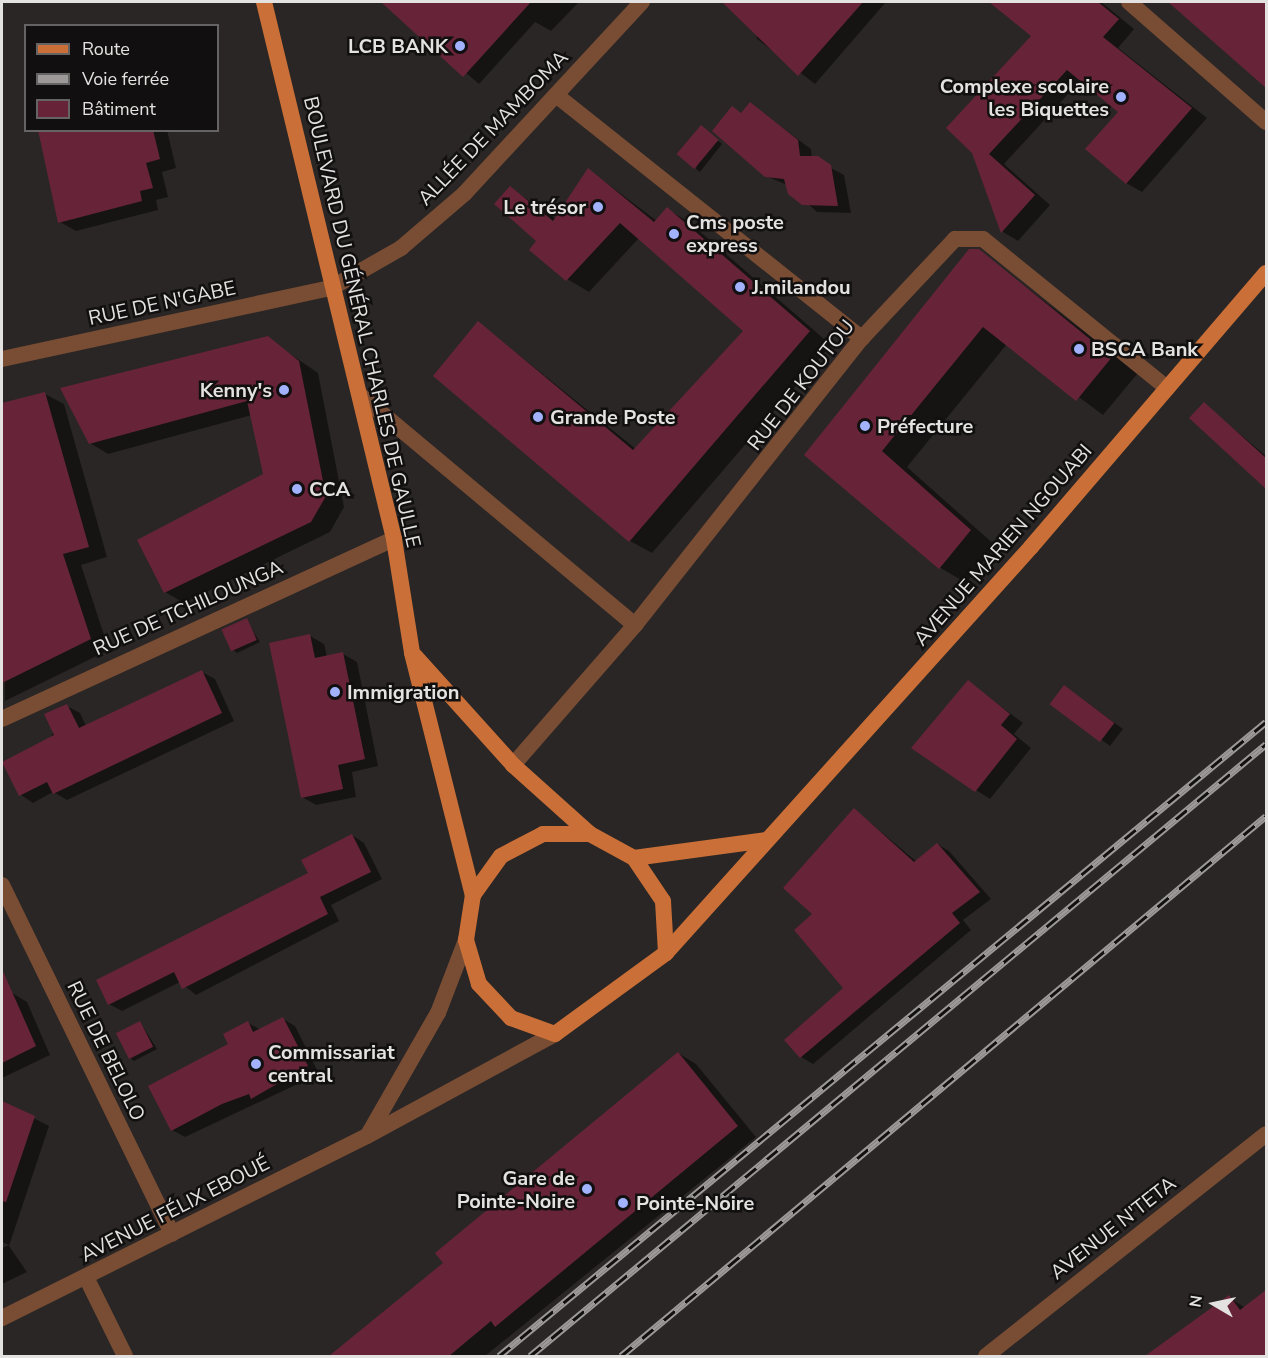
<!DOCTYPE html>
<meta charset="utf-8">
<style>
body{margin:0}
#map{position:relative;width:1268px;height:1358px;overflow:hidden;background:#2a2625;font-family:"Nunito Sans",sans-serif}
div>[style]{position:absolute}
.shadow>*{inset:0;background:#0007}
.building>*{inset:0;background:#672438;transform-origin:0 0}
.service>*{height:16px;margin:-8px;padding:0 8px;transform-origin:8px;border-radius:8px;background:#794d34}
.minor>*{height:16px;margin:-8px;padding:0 8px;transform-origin:8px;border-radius:8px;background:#794d34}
.tertiary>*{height:16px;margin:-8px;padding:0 8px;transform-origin:8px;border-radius:8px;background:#794d34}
.primary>*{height:16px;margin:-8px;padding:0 8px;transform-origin:8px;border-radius:8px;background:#ca6f37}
.rail>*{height:7px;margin-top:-3.5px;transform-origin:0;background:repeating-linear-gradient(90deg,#110f0f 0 14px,#9c9998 0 28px);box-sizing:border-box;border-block:2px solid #9c9998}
.dots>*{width:16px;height:16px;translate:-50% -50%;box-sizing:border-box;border:3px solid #110f0f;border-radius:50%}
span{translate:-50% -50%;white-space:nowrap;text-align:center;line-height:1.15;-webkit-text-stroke:5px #110f0f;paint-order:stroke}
.poi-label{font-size:20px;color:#e4e2e1;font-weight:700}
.right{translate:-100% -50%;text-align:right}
.left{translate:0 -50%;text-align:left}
.street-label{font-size:20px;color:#e4e2e1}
.frame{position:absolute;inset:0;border:3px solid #e4e2e1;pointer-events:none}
.legend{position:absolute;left:24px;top:24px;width:195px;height:108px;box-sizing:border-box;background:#110f0f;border:2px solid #656363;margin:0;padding:8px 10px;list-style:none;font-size:18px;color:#e4e2e1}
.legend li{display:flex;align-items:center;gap:12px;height:30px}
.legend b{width:30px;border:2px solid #656363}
.north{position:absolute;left:1184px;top:1274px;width:60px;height:60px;-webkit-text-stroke:4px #110f0f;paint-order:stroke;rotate:279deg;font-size:16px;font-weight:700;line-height:24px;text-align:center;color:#e4e2e1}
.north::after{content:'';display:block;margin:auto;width:21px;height:27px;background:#e4e2e1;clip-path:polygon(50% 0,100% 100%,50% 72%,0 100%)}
</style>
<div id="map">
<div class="shadow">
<div style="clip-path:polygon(383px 2px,579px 2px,551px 31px,535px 22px,479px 84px)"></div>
<div style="clip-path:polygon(725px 2px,886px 2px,815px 84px,756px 38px,761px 32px)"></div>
<div style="clip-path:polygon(991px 2px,1101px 2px,1134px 29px,1118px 48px,1207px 118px,1142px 192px,1126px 183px,1120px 111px,1081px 80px,1004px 164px,1050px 205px,1018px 241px,1003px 232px,974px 153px,1033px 36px)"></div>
<div style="clip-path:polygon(1169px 2px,1266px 2px,1266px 87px)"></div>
<div style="clip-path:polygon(750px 104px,811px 149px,812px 158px,844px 175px,851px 213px,817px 212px,787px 185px,766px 176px,732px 108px,743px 114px)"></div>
<div style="clip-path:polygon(40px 130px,167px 130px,176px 168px,162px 172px,168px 197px,156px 200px,158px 210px,76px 231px,60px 222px)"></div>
<div style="clip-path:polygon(705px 130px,722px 144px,700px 172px,696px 169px)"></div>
<div style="clip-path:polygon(589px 170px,657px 221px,667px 209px,689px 222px,831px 345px,652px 553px,630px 541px,479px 323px,636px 449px,745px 330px,639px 238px,589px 292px,567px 279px,511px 188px,556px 219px)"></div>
<div style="clip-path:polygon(979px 251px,1138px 373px,1103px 415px,1007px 344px,907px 467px,996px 546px,966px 583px,939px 567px,806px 455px)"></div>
<div style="clip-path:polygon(267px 338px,318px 373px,344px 507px,330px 532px,184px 603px,165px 592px,265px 474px,252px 415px,108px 454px,90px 443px)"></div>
<div style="clip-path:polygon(45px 394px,64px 404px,107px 557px,81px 565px,109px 650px,5px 701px,2px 405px)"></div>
<div style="clip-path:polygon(1204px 404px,1266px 456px,1266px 487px,1191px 418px)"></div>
<div style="clip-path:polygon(246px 620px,260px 642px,237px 653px,233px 650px)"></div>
<div style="clip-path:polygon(310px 636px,324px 644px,327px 657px,343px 654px,357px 662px,378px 766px,352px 772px,356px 797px,316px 805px,302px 797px)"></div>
<div style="clip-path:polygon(202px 672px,215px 679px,234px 721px,67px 800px,53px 792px,33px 803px,21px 795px,67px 706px,80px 713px,86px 726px)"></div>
<div style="clip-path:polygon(968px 682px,1023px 723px,1014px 734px,1031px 748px,990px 799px,976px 790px)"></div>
<div style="clip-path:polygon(1074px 693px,1123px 729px,1110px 746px,1052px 704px)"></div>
<div style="clip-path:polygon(855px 810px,917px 862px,937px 844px,949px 851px,991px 899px,963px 920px,971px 930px,813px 1064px,801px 1057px,845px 988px,814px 914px)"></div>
<div style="clip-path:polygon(352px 835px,364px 843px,382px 879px,331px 905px,339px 921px,196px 995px,180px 982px,122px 1011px,109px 1004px,310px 874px)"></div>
<div style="clip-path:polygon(12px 993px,27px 1002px,50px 1055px,2px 1078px,2px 998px)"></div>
<div style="clip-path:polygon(283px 1019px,295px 1026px,319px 1074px,185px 1137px,172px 1130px,248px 1023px,261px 1030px)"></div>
<div style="clip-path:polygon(140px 1022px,157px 1049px,134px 1061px,130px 1058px)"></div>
<div style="clip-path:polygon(678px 1053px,696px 1064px,756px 1137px,485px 1356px,332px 1356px,446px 1264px)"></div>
<div style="clip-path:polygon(2px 1102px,49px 1126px,9px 1246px,27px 1272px,2px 1284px,2px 1248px,9px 1245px,2px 1242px)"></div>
<div style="clip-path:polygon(1266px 1292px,1266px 1356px,1148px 1356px,1229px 1297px,1245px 1308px)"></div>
</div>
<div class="building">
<div style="clip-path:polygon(381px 2px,531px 2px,463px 77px)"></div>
<div style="clip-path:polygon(722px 2px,863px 2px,798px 76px)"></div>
<div style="clip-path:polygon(989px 2px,1098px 2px,1119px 19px,1103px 37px,1192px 108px,1126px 184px,1085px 149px,1118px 112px,1067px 70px,989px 154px,1035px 195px,1001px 233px,972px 153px,946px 128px,1031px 36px)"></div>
<div style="clip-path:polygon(1168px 2px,1266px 2px,1266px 88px)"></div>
<div style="clip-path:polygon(750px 102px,798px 140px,800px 156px,818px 156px,831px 165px,838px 206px,802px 205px,788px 194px,784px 179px,765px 177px,712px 131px,732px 106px,741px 113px)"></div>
<div style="left:701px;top:125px;width:23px;height:38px;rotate:40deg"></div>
<div style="clip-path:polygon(38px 130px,153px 130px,160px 159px,146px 163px,153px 188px,140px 191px,142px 201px,58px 223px)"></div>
<div style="clip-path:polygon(588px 168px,654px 222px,667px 207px,810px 331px,629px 542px,433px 376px,478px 321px,633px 450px,743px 331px,620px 223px,566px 281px,529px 250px,536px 241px,494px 204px,510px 186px,553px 221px)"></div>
<div style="clip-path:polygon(969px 249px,979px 249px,1112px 357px,1076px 401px,983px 327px,882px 451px,971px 530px,939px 569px,804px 455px)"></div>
<div style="clip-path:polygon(268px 336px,299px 361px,326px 496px,311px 522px,164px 593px,137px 540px,263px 474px,247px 401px,89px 444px,60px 388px)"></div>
<div style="clip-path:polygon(45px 392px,89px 547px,63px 554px,91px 639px,2px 683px,2px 403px)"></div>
<div style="clip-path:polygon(1204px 402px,1266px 458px,1266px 489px,1189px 418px)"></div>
<div style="left:247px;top:618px;width:24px;height:28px;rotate:66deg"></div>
<div style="clip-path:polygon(310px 634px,315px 658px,343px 652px,365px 759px,338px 765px,343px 789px,301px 798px,269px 643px)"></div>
<div style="clip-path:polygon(202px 670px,222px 713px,53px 794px,47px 782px,19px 796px,2px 762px,54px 735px,44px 714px,67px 704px,79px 728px)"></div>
<div style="clip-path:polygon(968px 680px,1010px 714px,1001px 725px,1017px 739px,975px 792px,911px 748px)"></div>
<div style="left:1064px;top:685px;width:63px;height:24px;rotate:37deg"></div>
<div style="clip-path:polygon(854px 808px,914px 862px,937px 843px,980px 892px,952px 913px,960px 923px,800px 1058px,784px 1040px,843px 988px,794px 930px,812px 914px,783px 888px)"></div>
<div style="clip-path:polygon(352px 834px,371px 872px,320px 897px,328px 914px,182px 989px,174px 972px,108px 1005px,96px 980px,308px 873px,301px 860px)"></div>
<div style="clip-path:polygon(2px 969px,36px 1046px,2px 1063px)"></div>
<div style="clip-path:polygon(283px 1017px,308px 1066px,251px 1099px,249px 1094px,222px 1104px,171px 1131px,148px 1086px,228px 1044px,223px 1034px,248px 1021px,253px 1032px)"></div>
<div style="left:140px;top:1021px;width:29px;height:27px;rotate:63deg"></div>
<div style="clip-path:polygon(678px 1052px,738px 1126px,495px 1327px,491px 1321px,449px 1356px,329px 1356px,443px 1263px,435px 1253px)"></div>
<div style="clip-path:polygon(2px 1101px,35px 1116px,6px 1202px,2px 1201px)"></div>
<div style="clip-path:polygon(1266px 1290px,1266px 1356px,1145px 1356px,1229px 1295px,1240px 1310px)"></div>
</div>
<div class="service">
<div style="left:361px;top:396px;width:357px;rotate:39.9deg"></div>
</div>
<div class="minor">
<div style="left:1129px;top:2px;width:182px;rotate:41.2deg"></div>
<div style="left:556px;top:95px;width:391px;rotate:38.5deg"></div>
<div style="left:2px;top:359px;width:337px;rotate:-12.2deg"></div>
<div style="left:331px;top:288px;width:81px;rotate:-29.7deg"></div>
<div style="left:401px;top:248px;width:83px;rotate:-40.6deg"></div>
<div style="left:464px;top:194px;width:262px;rotate:-47.2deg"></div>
<div style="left:2px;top:719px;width:431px;rotate:-24.7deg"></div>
<div style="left:513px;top:765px;width:186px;rotate:-48.9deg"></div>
<div style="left:635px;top:625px;width:366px;rotate:-51.7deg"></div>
<div style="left:862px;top:338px;width:136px;rotate:-46.8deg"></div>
<div style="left:955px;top:239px;width:28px"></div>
<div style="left:983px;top:239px;width:237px;rotate:39deg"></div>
<div style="left:86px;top:1277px;width:88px;rotate:63.7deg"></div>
<div style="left:986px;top:1356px;width:357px;rotate:-38.4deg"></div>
</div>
<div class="tertiary">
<div style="left:2px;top:885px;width:388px;rotate:64deg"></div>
<div style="left:368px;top:1135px;width:141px;rotate:-60.2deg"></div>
<div style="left:438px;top:1013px;width:78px;rotate:-69deg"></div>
<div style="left:2px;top:1318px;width:408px;rotate:-26.5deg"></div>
<div style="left:367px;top:1136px;width:214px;rotate:-28.5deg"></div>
</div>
<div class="primary">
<div style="left:264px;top:2px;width:553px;rotate:76.39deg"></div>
<div style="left:394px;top:539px;width:115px;rotate:81deg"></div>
<div style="left:412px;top:653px;width:250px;rotate:75.9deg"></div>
<div style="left:415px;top:656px;width:147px;rotate:48deg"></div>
<div style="left:513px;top:765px;width:103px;rotate:41.9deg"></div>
<div style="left:543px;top:834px;width:47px"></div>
<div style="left:590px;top:834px;width:50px;rotate:28.6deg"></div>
<div style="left:634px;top:858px;width:52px;rotate:56deg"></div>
<div style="left:663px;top:901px;width:52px;rotate:86.7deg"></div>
<div style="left:666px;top:953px;width:137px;rotate:143.9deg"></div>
<div style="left:555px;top:1034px;width:47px;rotate:-160deg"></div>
<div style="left:511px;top:1018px;width:47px;rotate:-133.3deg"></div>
<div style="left:479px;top:984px;width:46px;rotate:-106.5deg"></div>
<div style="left:466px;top:940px;width:46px;rotate:-81.2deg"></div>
<div style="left:473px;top:895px;width:48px;rotate:-54.3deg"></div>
<div style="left:501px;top:856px;width:47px;rotate:-27.6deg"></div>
<div style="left:634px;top:858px;width:134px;rotate:-7.7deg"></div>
<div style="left:666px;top:953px;width:546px;rotate:-48.04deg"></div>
<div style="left:1031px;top:547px;width:361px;rotate:-49.4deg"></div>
</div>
<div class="rail">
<div style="left:499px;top:1356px;width:995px;rotate:-39.58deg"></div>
<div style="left:530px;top:1356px;width:957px;rotate:-39.74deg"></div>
<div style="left:621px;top:1356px;width:841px;rotate:-39.94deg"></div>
</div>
<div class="dots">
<div style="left:460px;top:46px;background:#a2b2fd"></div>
<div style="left:1121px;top:97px;background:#a2b2fd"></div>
<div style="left:598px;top:207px;background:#a2b2fd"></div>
<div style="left:674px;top:234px;background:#a2b2fd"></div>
<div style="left:740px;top:287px;background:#a2b2fd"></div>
<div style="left:1079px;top:349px;background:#a2b2fd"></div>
<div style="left:284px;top:390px;background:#a2b2fd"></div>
<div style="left:538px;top:417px;background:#a2b2fd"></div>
<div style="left:865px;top:426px;background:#a2b2fd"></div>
<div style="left:297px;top:489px;background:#a2b2fd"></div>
<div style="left:335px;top:692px;background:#a2b2fd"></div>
<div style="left:256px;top:1064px;background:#a2b2fd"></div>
<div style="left:587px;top:1189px;background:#a2b2fd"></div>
<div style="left:623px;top:1203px;background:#a2b2fd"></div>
</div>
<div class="poi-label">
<span class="right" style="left:448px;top:46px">LCB BANK</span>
<span class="right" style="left:1109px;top:98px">Complexe scolaire<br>les Biquettes</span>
<span class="right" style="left:586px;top:207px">Le trésor</span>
<span class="left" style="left:686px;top:234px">Cms poste<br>express</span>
<span class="left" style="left:752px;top:287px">J.milandou</span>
<span class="left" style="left:1091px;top:349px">BSCA Bank</span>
<span class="right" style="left:272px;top:390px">Kenny's</span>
<span class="left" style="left:550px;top:417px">Grande Poste</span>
<span class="left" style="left:877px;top:426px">Préfecture</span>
<span class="left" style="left:309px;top:489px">CCA</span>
<span class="left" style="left:347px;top:692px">Immigration</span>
<span class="left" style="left:268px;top:1064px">Commissariat<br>central</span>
<span class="right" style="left:575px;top:1190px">Gare de<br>Pointe-Noire</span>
<span class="left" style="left:636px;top:1203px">Pointe-Noire</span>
</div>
<div class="street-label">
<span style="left:493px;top:128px;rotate:-46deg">ALLÉE DE MAMBOMA</span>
<span style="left:162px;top:303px;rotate:-12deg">RUE DE N'GABE</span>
<span style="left:362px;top:322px;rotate:77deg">BOULEVARD DU GÉNÉRAL CHARLES DE GAULLE</span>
<span style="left:801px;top:385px;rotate:-52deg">RUE DE KOUTOU</span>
<span style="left:1003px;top:545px;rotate:-49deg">AVENUE MARIEN NGOUABI</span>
<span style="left:188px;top:608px;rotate:-24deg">RUE DE TCHILOUNGA</span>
<span style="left:106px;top:1051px;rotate:64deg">RUE DE BELOLO</span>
<span style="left:175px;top:1209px;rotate:-27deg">AVENUE FÉLIX EBOUÉ</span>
<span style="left:1113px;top:1228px;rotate:-38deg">AVENUE N'TETA</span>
</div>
<div class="frame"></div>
<ul class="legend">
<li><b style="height:8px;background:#ca6f37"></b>Route</li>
<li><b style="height:8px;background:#9c9998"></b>Voie ferrée</li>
<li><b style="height:16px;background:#672438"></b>Bâtiment</li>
</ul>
<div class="north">N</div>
</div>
